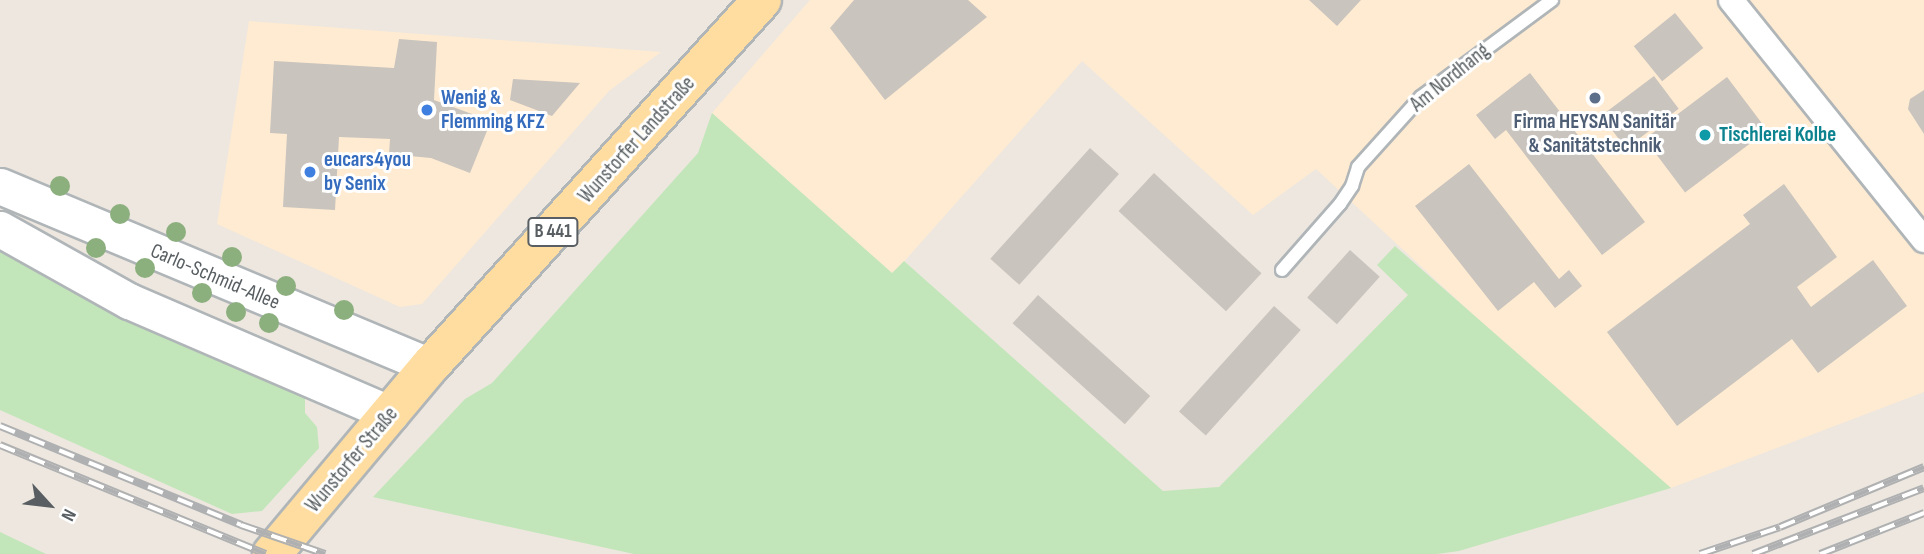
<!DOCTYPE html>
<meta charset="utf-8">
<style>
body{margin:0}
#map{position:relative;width:1924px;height:554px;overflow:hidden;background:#ede7df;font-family:"Sofia Sans Condensed",sans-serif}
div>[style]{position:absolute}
.commercial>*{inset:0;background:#ffebd1}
.green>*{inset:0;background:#c2e6b9}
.building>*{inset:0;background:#c9c4be;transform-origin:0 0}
.roads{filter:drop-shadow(2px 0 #b0b5b8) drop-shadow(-2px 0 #b0b5b8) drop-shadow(0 2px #b0b5b8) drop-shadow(0 -2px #b0b5b8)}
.service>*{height:12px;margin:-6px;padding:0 6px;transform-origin:6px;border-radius:6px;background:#fff}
.minor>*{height:24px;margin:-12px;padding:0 12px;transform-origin:12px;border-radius:12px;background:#fff}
.secondary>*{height:35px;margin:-17.5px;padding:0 17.5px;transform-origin:17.5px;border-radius:17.5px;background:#fff}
.primary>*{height:38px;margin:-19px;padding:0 19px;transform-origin:19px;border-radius:19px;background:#ffdda1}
.rail>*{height:8px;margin-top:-4px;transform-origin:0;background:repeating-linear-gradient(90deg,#fff 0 16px,#afb0b1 0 32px);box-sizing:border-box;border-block:2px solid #afb0b1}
.trees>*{width:20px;height:20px;margin:-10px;border-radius:50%;background:#8caf7e}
.dots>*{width:19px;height:19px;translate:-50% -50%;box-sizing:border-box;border:4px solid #fff;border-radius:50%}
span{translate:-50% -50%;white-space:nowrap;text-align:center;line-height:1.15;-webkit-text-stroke:6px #fff;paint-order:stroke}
.shield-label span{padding:2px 5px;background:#fff;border:2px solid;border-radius:5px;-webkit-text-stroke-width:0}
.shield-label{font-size:19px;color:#585e61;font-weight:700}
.street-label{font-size:21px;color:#585e61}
.shop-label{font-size:21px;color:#366cbe;font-weight:700}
.left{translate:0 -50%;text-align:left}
.service-label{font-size:21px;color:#4e5e75;font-weight:700}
.culture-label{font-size:21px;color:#0d838f;font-weight:700}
.north{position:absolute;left:14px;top:470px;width:70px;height:70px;-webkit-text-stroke:5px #fff;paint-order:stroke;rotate:117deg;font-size:19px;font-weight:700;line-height:28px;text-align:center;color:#585e61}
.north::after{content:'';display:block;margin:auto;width:24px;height:32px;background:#585e61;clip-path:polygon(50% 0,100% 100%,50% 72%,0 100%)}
</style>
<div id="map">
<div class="commercial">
<div style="clip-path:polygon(810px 0,1924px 0,1924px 392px,1671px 488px,1508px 347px,1316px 169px,1253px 215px,1082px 61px,893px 274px,712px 113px)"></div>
<div style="clip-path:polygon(249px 21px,661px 52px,609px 91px,422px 304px,400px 307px,217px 224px)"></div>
</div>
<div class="green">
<div style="clip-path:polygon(712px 113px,892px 273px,904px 261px,1163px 491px,1219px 487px,1408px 295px,1377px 265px,1395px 246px,1671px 488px,1459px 551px,1437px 554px,634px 554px,373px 497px,465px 399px,492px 383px,698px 153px)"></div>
<div style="clip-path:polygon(0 250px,72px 292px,305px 396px,305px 413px,317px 427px,319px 448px,262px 511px,232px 514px,0 410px)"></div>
<div style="clip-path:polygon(0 532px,46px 554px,0 554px)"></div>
</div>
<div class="building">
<div style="clip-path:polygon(854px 0,968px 0,987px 17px,885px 100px,830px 28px)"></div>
<div style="clip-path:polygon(1309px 0,1361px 0,1337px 26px)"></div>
<div style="left:1675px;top:13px;width:45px;height:53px;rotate:51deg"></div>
<div style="clip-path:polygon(399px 39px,437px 42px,434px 100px,491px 121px,470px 173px,431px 158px,389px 154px,390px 139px,339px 137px,335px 210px,283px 207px,287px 134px,270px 133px,274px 61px,394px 68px)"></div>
<div style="clip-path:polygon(1530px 73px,1645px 222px,1602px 255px,1506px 130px,1495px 139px,1476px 115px)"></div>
<div style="left:1654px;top:76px;width:41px;height:66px;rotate:53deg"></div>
<div style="left:1727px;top:77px;width:67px;height:103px;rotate:53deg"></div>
<div style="clip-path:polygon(513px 79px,580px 83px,552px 116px,510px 100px)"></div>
<div style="clip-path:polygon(1924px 90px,1924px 134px,1908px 109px,1910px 99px)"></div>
<div style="left:1090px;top:148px;width:39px;height:149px;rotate:42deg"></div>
<div style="clip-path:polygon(1469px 164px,1559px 279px,1569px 270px,1582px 286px,1555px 308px,1534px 282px,1498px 311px,1415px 206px)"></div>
<div style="left:1154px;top:173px;width:147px;height:52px;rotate:43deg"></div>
<div style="clip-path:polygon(1784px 184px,1837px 257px,1797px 287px,1811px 307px,1873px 260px,1907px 306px,1818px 373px,1792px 339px,1677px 426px,1607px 332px,1750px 224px,1743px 215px)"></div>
<div style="left:1350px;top:250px;width:40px;height:64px;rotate:42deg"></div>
<div style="left:1038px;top:295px;width:151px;height:38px;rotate:42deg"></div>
<div style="left:1274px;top:306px;width:36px;height:142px;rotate:42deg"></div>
</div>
<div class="roads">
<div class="service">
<div style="left:1282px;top:270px;width:88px;rotate:-48.7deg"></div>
<div style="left:1340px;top:204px;width:22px;rotate:-56deg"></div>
<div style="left:1352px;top:186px;width:20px;rotate:-72deg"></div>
<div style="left:1358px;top:167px;width:94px;rotate:-48deg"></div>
<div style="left:1421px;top:97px;width:163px;rotate:-36.5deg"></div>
</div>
<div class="minor">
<div style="left:1731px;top:0;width:308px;rotate:51.2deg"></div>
</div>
<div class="secondary">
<div style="left:0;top:186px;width:466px;rotate:22.7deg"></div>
<div style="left:0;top:229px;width:148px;rotate:29.2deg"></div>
<div style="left:129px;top:301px;width:285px;rotate:23.3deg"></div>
</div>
<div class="primary">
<div style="left:272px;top:554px;width:246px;rotate:-50deg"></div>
<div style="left:430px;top:366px;width:494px;rotate:-47.8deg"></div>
</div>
</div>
<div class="rail">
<div style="left:0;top:426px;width:261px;rotate:22.3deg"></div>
<div style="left:241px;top:525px;width:89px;rotate:19deg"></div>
<div style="left:0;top:445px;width:287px;rotate:22.3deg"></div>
<div style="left:1700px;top:554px;width:84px;rotate:-18.6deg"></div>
<div style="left:1780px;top:527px;width:156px;rotate:-22.6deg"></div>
<div style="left:1753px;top:554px;width:183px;rotate:-21.1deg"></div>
<div style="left:1820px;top:554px;width:112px;rotate:-21.5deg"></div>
</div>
<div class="trees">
<div style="left:60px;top:186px"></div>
<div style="left:120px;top:214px"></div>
<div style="left:176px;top:232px"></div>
<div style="left:96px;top:248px"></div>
<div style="left:232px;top:257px"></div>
<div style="left:145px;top:268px"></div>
<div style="left:286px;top:286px"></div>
<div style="left:202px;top:293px"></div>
<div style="left:344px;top:310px"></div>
<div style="left:236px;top:312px"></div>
<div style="left:269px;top:323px"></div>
</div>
<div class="dots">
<div style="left:1595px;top:98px;background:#5c6f8a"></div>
<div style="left:427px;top:110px;background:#3f7fe0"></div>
<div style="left:1705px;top:135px;background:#0f9aa8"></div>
<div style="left:310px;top:172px;background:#3f7fe0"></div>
</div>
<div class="shield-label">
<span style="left:553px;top:232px">B 441</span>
</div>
<div class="street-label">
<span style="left:1450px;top:78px;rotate:-39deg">Am Nordhang</span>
<span style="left:637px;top:140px;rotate:-48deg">Wunstorfer Landstraße</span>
<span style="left:215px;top:277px;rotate:23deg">Carlo-Schmid-Allee</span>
<span style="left:352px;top:460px;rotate:-50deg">Wunstorfer Straße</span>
</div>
<div class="shop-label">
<span class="left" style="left:441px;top:110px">Wenig &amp;<br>Flemming KFZ</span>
<span class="left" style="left:324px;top:172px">eucars4you<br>by Senix</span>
</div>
<div class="service-label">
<span style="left:1595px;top:134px">Firma HEYSAN Sanitär<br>&amp; Sanitätstechnik</span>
</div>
<div class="culture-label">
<span class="left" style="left:1719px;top:135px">Tischlerei Kolbe</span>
</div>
<div class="north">N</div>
</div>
